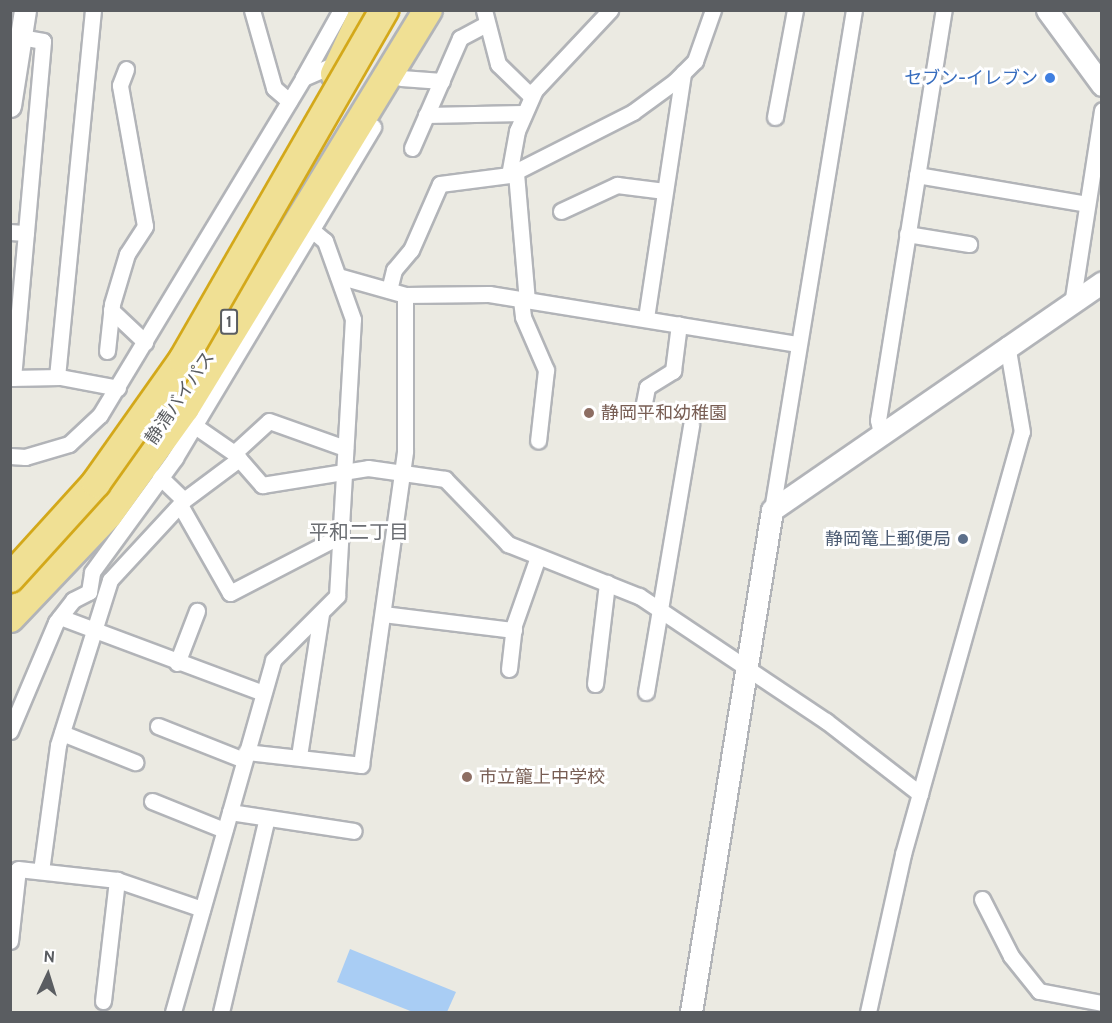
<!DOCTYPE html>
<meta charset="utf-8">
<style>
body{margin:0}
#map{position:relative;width:1112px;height:1023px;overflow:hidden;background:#ebeae2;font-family:Cabin,"Noto Sans JP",sans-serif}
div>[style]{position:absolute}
.water>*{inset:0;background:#a9cdf4}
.roads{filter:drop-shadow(2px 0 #b2b4b8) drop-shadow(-2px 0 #b2b4b8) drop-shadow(0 2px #b2b4b8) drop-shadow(0 -2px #b2b4b8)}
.street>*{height:15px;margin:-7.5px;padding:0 7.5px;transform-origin:7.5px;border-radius:7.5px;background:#fff}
.secondary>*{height:21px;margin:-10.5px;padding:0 10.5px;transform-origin:10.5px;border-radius:10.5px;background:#fff}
.highway>*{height:28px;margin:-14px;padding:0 14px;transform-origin:14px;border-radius:14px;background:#f0e094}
.bridges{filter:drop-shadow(2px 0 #d3a81a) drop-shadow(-2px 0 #d3a81a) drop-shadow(0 2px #d3a81a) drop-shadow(0 -2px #d3a81a)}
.highway-bridge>*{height:28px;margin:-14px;padding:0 14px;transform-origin:14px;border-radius:14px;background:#f0e094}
.dots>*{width:16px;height:16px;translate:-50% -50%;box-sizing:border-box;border:3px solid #fff;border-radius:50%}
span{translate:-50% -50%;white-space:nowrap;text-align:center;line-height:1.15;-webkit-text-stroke:6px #fff;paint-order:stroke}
.shield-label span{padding:2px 4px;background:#fff;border:2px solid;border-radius:4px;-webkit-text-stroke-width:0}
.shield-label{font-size:16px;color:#5a5d61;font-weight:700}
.shop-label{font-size:18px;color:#366cbe}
.right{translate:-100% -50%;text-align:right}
.street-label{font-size:18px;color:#5a5d61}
.education-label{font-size:18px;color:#785e54}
.left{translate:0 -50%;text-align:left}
.service-label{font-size:18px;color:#4e5e75}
.neighbourhood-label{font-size:20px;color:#6b6e73}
.frame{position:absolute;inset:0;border:12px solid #5a5d61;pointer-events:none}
.north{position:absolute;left:18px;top:945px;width:60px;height:60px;-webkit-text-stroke:4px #fff;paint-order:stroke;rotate:4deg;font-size:16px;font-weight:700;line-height:24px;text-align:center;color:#5a5d61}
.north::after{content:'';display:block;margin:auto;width:21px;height:27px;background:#5a5d61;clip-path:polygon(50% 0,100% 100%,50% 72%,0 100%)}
</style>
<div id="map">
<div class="water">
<div style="clip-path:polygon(350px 949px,456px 992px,447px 1012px,413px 1012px,337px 982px)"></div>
</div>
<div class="roads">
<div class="street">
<div style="left:252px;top:10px;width:81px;rotate:74.2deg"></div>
<div style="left:274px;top:88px;width:20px;rotate:41deg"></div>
<div style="left:484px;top:10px;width:56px;rotate:75.5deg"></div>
<div style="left:498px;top:64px;width:46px;rotate:44.1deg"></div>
<div style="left:303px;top:78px;width:78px;rotate:-60.8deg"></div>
<div style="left:401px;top:78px;width:41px;rotate:4.2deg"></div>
<div style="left:426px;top:115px;width:97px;rotate:-1.2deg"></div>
<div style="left:775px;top:117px;width:109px;rotate:-79.4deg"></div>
<div style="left:412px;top:148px;width:120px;rotate:-66.4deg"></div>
<div style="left:460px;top:38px;width:30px;rotate:-28deg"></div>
<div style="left:516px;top:173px;width:128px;rotate:85.1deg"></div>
<div style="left:509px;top:175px;width:139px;rotate:-26.9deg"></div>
<div style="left:633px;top:112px;width:51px;rotate:-36.2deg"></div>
<div style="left:674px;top:82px;width:30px;rotate:-45deg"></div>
<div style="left:695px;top:61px;width:54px;rotate:-70.6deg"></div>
<div style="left:917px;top:175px;width:172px;rotate:9.7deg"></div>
<div style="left:561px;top:211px;width:62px;rotate:-24.9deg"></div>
<div style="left:617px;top:185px;width:48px;rotate:7.1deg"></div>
<div style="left:10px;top:232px;width:16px;rotate:4deg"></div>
<div style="left:907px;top:234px;width:63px;rotate:9.2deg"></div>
<div style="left:338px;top:276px;width:70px;rotate:15.8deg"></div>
<div style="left:405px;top:295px;width:84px;rotate:-0.7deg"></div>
<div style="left:489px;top:294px;width:313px;rotate:9.2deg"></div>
<div style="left:389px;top:290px;width:21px;rotate:-76deg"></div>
<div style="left:394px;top:270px;width:26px;rotate:-50deg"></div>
<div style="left:411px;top:250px;width:72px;rotate:-66.3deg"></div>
<div style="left:440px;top:184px;width:70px;rotate:-7.4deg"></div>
<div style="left:509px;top:175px;width:45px;rotate:-79.7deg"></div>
<div style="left:517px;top:131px;width:45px;rotate:-66.3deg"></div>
<div style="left:535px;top:90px;width:110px;rotate:-46.8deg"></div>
<div style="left:1073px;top:298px;width:190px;rotate:-81.2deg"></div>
<div style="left:521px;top:300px;width:17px;rotate:83deg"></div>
<div style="left:523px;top:317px;width:58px;rotate:66.5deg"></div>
<div style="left:546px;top:370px;width:71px;rotate:96.4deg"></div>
<div style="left:111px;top:310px;width:47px;rotate:43.3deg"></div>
<div style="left:646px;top:318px;width:248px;rotate:-81.4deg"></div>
<div style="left:107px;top:351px;width:47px;rotate:-83.9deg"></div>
<div style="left:112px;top:304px;width:52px;rotate:-73.3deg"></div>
<div style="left:127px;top:254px;width:33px;rotate:-57deg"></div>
<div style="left:145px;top:226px;width:143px;rotate:-100.1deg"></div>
<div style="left:120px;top:85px;width:17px;rotate:-69deg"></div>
<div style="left:57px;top:377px;width:369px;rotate:-84.4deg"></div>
<div style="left:10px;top:378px;width:50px;rotate:-1.1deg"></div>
<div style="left:60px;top:377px;width:59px;rotate:10.7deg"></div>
<div style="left:13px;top:378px;width:338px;rotate:-84.9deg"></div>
<div style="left:43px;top:41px;width:22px;rotate:-170deg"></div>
<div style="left:643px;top:408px;width:21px;rotate:-79deg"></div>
<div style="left:647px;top:387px;width:31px;rotate:-32deg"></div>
<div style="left:673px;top:371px;width:47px;rotate:-82.7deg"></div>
<div style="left:195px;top:426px;width:47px;rotate:34.7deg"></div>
<div style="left:234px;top:453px;width:43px;rotate:48.8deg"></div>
<div style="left:262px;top:485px;width:107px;rotate:-9.1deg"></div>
<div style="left:368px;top:468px;width:78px;rotate:8.1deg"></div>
<div style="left:445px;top:479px;width:91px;rotate:45.9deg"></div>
<div style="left:508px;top:544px;width:141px;rotate:21.7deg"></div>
<div style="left:639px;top:596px;width:225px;rotate:33.8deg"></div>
<div style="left:826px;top:721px;width:119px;rotate:37.8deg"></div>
<div style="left:881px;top:433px;width:13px;rotate:-103deg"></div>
<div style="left:878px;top:420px;width:415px;rotate:-80.9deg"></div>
<div style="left:234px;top:453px;width:47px;rotate:-42.4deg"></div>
<div style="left:269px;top:421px;width:81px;rotate:19.6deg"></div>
<div style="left:10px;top:456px;width:15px;rotate:4deg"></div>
<div style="left:25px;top:457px;width:46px;rotate:-16.5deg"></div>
<div style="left:69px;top:444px;width:42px;rotate:-43.1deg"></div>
<div style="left:100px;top:415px;width:393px;rotate:-58.9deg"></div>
<div style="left:303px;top:78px;width:40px;rotate:-23.4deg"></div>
<div style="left:160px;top:477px;width:33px;rotate:44deg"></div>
<div style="left:180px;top:505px;width:101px;rotate:60.4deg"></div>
<div style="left:230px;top:593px;width:122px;rotate:-27.4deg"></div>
<div style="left:772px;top:510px;width:507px;rotate:-80.69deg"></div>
<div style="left:383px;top:614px;width:132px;rotate:7deg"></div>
<div style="left:60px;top:617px;width:217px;rotate:20.5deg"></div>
<div style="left:177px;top:663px;width:56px;rotate:-69deg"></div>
<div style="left:509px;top:669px;width:44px;rotate:-83.5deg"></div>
<div style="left:514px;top:625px;width:72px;rotate:-70.6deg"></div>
<div style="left:595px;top:684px;width:102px;rotate:-83.2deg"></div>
<div style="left:646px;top:692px;width:271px;rotate:-80.4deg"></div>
<div style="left:158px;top:726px;width:92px;rotate:21.6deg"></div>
<div style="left:10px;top:731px;width:118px;rotate:-67.1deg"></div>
<div style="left:56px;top:622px;width:28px;rotate:-52deg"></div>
<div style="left:73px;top:600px;width:18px;rotate:-27deg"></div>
<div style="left:89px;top:592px;width:20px;rotate:-81deg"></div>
<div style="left:92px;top:572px;width:141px;rotate:-53.9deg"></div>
<div style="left:175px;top:458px;width:386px;rotate:-59.1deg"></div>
<div style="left:62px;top:733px;width:79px;rotate:21.7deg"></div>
<div style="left:246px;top:752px;width:116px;rotate:6.4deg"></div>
<div style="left:361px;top:765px;width:317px;rotate:-82deg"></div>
<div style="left:405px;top:451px;width:156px;rotate:-90deg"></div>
<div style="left:299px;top:756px;width:144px;rotate:-81.2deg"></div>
<div style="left:152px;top:801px;width:78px;rotate:21.9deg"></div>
<div style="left:230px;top:812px;width:125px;rotate:8.7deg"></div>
<div style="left:41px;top:871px;width:127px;rotate:-82.3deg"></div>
<div style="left:58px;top:745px;width:173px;rotate:-72.5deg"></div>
<div style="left:110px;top:580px;width:109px;rotate:-47.2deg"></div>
<div style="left:184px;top:500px;width:69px;rotate:-36.7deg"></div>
<div style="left:982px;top:899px;width:64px;rotate:63deg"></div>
<div style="left:1011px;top:956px;width:45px;rotate:51.3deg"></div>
<div style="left:1039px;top:991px;width:64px;rotate:10.8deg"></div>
<div style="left:10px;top:941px;width:72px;rotate:-83.7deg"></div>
<div style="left:18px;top:869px;width:100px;rotate:6.3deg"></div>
<div style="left:117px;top:880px;width:90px;rotate:18.8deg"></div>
<div style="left:103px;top:1001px;width:122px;rotate:-83.4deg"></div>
<div style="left:173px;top:1012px;width:366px;rotate:-74.1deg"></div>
<div style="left:273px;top:660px;width:91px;rotate:-45deg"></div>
<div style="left:337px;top:596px;width:277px;rotate:-86.7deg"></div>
<div style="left:353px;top:319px;width:83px;rotate:-109.7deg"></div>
<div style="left:325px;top:241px;width:16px;rotate:-140deg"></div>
<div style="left:221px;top:1012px;width:199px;rotate:-76.7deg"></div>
<div style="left:868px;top:1012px;width:162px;rotate:-77.5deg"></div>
<div style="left:903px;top:854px;width:438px;rotate:-74.3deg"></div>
<div style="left:1022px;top:432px;width:89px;rotate:-99.7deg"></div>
</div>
<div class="secondary">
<div style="left:1047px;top:10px;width:93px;rotate:53.7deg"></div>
<div style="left:10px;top:106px;width:97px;rotate:-81.1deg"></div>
<div style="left:691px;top:1012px;width:508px;rotate:-80.83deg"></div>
<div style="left:772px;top:510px;width:401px;rotate:-34.6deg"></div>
</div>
<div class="highway">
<div style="left:335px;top:74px;width:71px;rotate:-64.9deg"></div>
<div style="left:10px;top:618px;width:142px;rotate:-46.4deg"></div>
<div style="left:108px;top:515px;width:132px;rotate:-54.3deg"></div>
<div style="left:185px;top:408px;width:466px;rotate:-58.6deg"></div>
</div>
</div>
<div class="bridges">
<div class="highway-bridge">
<div style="left:10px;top:578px;width:128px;rotate:-47.8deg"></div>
<div style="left:96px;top:483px;width:151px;rotate:-54.7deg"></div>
<div style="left:183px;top:360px;width:404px;rotate:-60.1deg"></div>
</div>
</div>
<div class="dots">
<div style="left:1050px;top:78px;background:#3f7fe0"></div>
<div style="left:589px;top:413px;background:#8d6e63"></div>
<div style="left:963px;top:539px;background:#5c6f8a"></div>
<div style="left:467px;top:777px;background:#8d6e63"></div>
</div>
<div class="shield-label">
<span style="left:229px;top:322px">1</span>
</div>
<div class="shop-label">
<span class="right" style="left:1038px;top:78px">セブン-イレブン</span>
</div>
<div class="street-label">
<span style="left:180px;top:398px;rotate:-56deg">静清バイパス</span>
</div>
<div class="education-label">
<span class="left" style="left:601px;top:413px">静岡平和幼稚園</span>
<span class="left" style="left:479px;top:777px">市立籠上中学校</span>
</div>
<div class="service-label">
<span class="right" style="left:951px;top:539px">静岡篭上郵便局</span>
</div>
<div class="neighbourhood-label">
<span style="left:359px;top:532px">平和二丁目</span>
</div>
<div class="frame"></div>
<div class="north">N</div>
</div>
